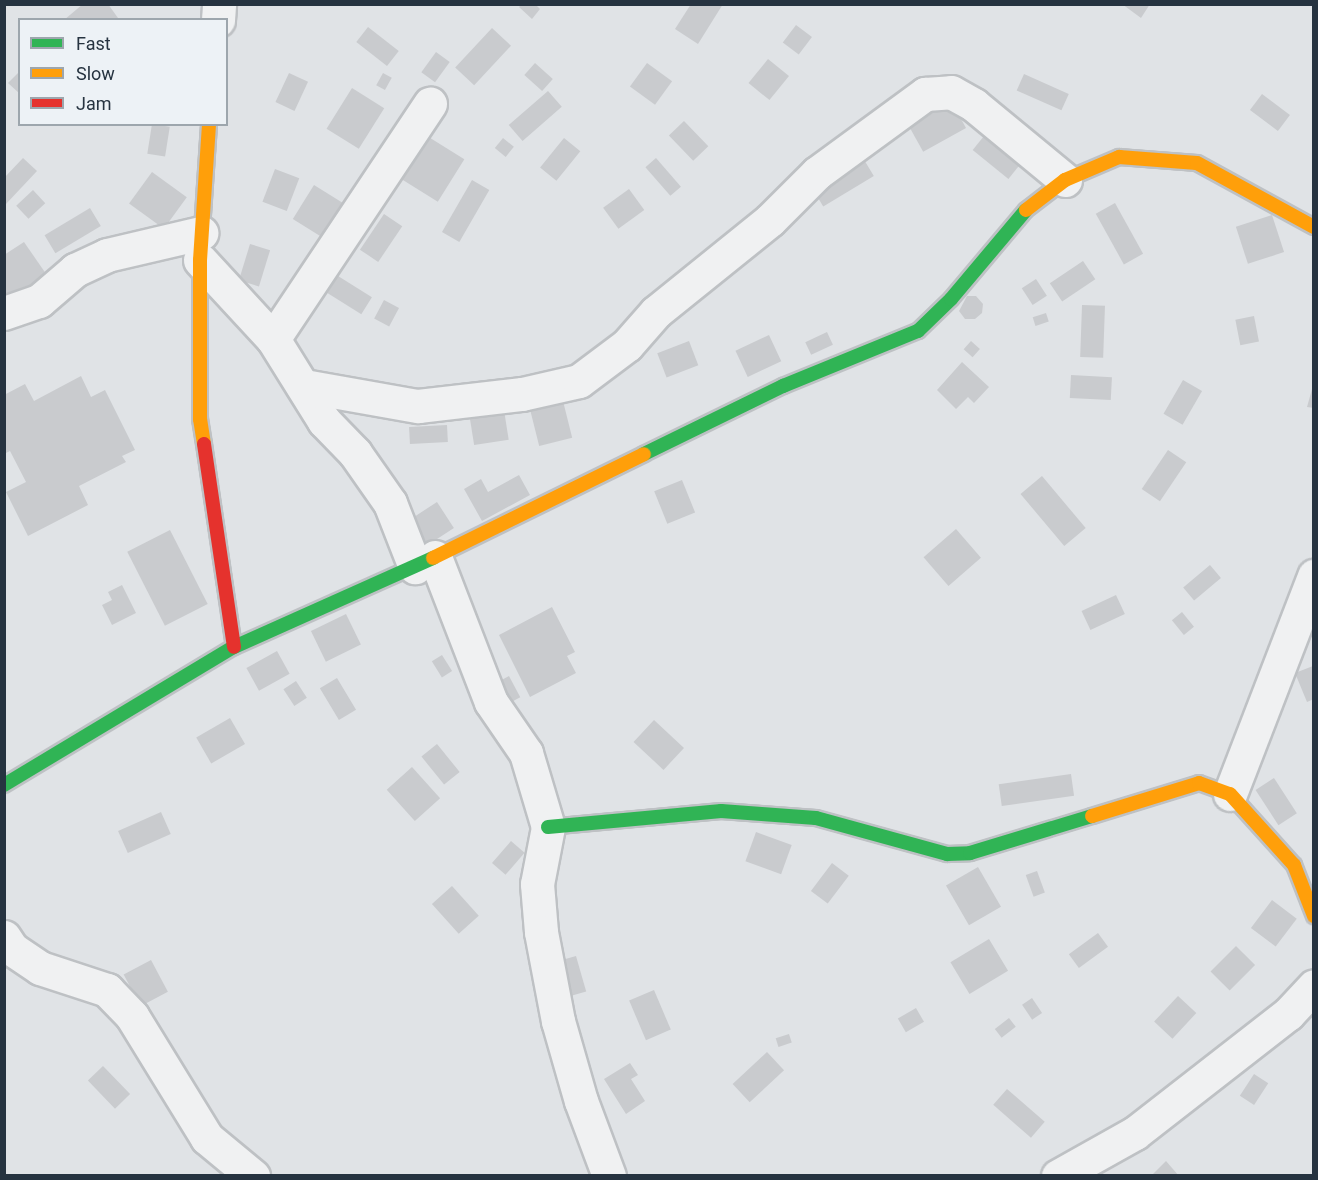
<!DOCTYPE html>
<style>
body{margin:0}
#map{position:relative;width:1318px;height:1180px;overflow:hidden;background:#e0e3e6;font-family:Roboto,sans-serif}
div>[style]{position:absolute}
.building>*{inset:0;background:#c9cbce;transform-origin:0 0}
.roads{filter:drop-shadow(2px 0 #bec1c4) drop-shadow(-2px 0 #bec1c4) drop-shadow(0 2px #bec1c4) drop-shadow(0 -2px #bec1c4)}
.street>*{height:33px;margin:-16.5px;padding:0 16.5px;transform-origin:16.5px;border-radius:16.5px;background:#f0f1f2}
.fast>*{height:14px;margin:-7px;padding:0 7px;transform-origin:7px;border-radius:7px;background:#30b455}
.slow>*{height:14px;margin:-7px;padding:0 7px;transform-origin:7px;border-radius:7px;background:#ff9f0a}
.jam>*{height:14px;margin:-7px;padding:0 7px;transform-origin:7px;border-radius:7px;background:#e5322d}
span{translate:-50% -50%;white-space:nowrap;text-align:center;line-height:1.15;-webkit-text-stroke:4.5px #edf2f6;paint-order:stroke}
.frame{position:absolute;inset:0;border:6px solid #263340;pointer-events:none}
.legend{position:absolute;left:18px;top:18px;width:210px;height:108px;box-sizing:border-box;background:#edf2f6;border:2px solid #9da6ad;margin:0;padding:8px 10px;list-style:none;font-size:18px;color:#263340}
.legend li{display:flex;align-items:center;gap:12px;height:30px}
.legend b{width:30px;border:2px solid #9da6ad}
</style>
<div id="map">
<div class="building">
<div style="clip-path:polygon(83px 4px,108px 4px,118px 18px,64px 20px)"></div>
<div style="clip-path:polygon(522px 4px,535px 4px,540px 9px,532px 19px,519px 7px)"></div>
<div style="clip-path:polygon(691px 4px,723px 4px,698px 44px,675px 29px)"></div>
<div style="clip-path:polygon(1122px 4px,1150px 4px,1141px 18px)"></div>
<div style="left:796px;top:25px;width:20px;height:22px;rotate:37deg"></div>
<div style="left:368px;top:27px;width:39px;height:19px;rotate:38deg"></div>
<div style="left:492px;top:28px;width:26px;height:54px;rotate:43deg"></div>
<div style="left:436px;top:52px;width:17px;height:25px;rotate:36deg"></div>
<div style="left:768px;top:59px;width:27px;height:31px;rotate:39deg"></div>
<div style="left:535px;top:63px;width:24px;height:16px;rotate:42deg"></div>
<div style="left:647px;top:63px;width:31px;height:29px;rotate:36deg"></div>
<div style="clip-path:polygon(20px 71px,20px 94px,8px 83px)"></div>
<div style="left:289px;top:73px;width:21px;height:32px;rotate:25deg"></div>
<div style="left:383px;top:73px;width:10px;height:14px;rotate:29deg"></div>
<div style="left:1024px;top:74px;width:49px;height:18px;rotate:24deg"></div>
<div style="left:352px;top:88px;width:38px;height:48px;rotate:32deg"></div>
<div style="left:548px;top:91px;width:21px;height:52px;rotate:49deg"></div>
<div style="left:1262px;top:94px;width:35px;height:20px;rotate:37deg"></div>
<div style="left:951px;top:101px;width:31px;height:49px;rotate:61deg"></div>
<div style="left:684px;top:121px;width:35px;height:21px;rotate:46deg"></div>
<div style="left:152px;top:124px;width:18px;height:30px;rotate:9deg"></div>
<div style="left:427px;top:136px;width:44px;height:50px;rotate:32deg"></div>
<div style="left:984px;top:136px;width:46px;height:18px;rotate:39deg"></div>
<div style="left:503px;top:138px;width:14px;height:13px;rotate:39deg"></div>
<div style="left:564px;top:138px;width:21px;height:38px;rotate:39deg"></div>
<div style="clip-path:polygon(23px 158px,37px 171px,6px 204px,4px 178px)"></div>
<div style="left:656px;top:158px;width:38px;height:14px;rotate:49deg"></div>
<div style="left:863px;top:158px;width:21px;height:59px;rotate:59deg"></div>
<div style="left:275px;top:169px;width:26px;height:35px;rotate:21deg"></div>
<div style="left:152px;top:172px;width:43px;height:39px;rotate:36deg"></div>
<div style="left:472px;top:180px;width:20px;height:60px;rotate:30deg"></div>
<div style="left:314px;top:185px;width:36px;height:40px;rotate:32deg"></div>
<div style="left:629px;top:189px;width:26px;height:32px;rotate:54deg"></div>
<div style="left:33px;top:190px;width:18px;height:23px;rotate:47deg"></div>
<div style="left:1115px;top:203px;width:58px;height:22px;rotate:61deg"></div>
<div style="left:90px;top:208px;width:21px;height:53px;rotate:59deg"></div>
<div style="left:384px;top:214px;width:22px;height:43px;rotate:34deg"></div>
<div style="left:1272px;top:215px;width:39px;height:38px;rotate:72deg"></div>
<div style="clip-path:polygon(24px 242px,51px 281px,4px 301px,4px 255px)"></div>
<div style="left:250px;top:244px;width:21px;height:38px;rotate:17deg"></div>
<div style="left:1083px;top:261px;width:22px;height:40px;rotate:56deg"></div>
<div style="left:338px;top:276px;width:40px;height:20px;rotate:32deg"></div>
<div style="left:1036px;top:279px;width:20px;height:17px;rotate:57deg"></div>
<div style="clip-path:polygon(967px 296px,976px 296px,983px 304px,982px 313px,975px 319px,965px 319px,959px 311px)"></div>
<div style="left:384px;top:300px;width:17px;height:21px;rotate:28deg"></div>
<div style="left:1082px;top:305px;width:23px;height:52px;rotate:2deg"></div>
<div style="left:1046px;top:313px;width:9px;height:14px;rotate:72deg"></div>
<div style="left:1254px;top:316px;width:26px;height:19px;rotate:79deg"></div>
<div style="left:827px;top:332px;width:14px;height:24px;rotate:65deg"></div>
<div style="left:769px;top:335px;width:29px;height:37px;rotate:65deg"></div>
<div style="left:689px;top:341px;width:26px;height:34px;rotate:69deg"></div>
<div style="left:971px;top:341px;width:12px;height:11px;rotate:42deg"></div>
<div style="clip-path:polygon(962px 362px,989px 387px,974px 403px,968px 397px,956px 409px,937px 390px)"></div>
<div style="left:1071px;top:375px;width:41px;height:23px;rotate:3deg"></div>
<div style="clip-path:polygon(81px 376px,91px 397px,105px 390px,135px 450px,122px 456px,126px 462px,79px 486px,88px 505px,28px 536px,6px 492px,26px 482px,10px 451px,4px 454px,4px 395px,25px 384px,34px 401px)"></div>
<div style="left:1183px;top:380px;width:22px;height:39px;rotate:30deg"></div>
<div style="clip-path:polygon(1314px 382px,1314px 408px,1307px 407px)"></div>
<div style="left:563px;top:401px;width:38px;height:34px;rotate:76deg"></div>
<div style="left:504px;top:410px;width:30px;height:35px;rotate:81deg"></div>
<div style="left:447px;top:425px;width:17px;height:38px;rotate:87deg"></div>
<div style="left:1168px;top:450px;width:22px;height:47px;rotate:34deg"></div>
<div style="clip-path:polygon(519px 475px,530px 495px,482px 521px,464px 489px,481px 479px,488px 492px)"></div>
<div style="left:1042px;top:476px;width:68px;height:28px;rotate:50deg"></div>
<div style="left:682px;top:480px;width:35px;height:30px;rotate:68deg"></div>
<div style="left:437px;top:502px;width:31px;height:37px;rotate:57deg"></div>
<div style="left:956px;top:529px;width:38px;height:43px;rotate:49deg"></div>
<div style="left:170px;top:530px;width:83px;height:48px;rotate:63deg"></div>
<div style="left:1210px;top:565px;width:17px;height:35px;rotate:50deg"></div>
<div style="clip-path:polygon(122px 585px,136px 613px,112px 625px,102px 605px,112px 600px,108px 592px)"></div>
<div style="left:1116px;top:595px;width:21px;height:38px;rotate:65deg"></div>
<div style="clip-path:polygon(552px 607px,575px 652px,567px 656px,576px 673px,530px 697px,499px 635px)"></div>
<div style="left:1182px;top:612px;width:19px;height:13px;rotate:51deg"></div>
<div style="left:346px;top:614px;width:34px;height:39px;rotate:64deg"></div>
<div style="left:277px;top:651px;width:26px;height:35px;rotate:61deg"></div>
<div style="left:442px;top:655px;width:19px;height:12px;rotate:58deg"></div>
<div style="clip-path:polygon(1313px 666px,1314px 699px,1307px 702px,1295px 673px)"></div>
<div style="left:509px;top:676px;width:24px;height:20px;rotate:62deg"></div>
<div style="left:337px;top:678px;width:37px;height:20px;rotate:59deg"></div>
<div style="left:296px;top:681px;width:20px;height:15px;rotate:57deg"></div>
<div style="left:230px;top:718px;width:30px;height:39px;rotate:60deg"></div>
<div style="left:654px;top:720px;width:41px;height:30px;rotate:43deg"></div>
<div style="left:437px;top:744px;width:36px;height:20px;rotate:51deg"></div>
<div style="left:412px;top:767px;width:42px;height:34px;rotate:48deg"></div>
<div style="left:1071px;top:774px;width:22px;height:73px;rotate:82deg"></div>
<div style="left:1274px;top:778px;width:42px;height:22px;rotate:57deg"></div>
<div style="left:161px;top:812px;width:24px;height:47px;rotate:66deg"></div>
<div style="left:756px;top:832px;width:38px;height:31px;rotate:20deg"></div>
<div style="left:511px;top:841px;width:18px;height:29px;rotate:41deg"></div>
<div style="left:832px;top:863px;width:21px;height:35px;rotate:37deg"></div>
<div style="left:978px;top:867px;width:46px;height:37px;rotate:60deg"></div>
<div style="left:1037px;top:871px;width:23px;height:12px;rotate:70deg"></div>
<div style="left:452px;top:886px;width:40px;height:27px;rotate:48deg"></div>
<div style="left:1272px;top:900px;width:31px;height:35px;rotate:37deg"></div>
<div style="left:1098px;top:933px;width:17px;height:36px;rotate:54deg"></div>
<div style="left:989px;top:939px;width:37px;height:45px;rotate:59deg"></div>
<div style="left:1236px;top:946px;width:27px;height:36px;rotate:45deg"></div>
<div style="left:576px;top:956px;width:37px;height:21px;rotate:74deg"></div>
<div style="left:151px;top:960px;width:36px;height:31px;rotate:62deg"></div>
<div style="left:654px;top:990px;width:43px;height:27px;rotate:67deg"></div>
<div style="left:1178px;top:996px;width:25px;height:35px;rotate:43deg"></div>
<div style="left:1032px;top:998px;width:18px;height:12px;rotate:56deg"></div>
<div style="left:916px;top:1008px;width:16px;height:21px;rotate:60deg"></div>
<div style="left:1009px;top:1018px;width:11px;height:18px;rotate:52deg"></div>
<div style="left:789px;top:1034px;width:9px;height:14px;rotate:72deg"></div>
<div style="left:767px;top:1052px;width:25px;height:47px;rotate:47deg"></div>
<div style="clip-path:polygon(630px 1063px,638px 1075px,631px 1079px,645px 1101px,626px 1114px,604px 1079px)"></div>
<div style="left:103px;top:1066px;width:39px;height:21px;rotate:46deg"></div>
<div style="left:1254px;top:1074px;width:17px;height:26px;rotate:33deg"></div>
<div style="left:1007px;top:1089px;width:50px;height:21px;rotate:41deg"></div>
<div style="clip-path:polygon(1166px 1161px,1179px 1176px,1151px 1176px)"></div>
</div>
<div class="roads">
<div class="street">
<div style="left:218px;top:20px;width:16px;rotate:-86deg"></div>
<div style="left:200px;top:260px;width:108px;rotate:47.3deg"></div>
<div style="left:273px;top:339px;width:97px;rotate:58.1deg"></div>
<div style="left:324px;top:421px;width:45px;rotate:45.9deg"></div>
<div style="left:355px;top:453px;width:61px;rotate:55deg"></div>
<div style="left:390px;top:503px;width:69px;rotate:68.7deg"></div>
<div style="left:4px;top:313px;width:37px;rotate:-19deg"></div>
<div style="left:39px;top:301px;width:48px;rotate:-40.7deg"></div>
<div style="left:75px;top:270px;width:35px;rotate:-25deg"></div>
<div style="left:107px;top:255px;width:97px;rotate:-13.2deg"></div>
<div style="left:273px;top:339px;width:283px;rotate:-56.3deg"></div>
<div style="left:304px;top:386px;width:116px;rotate:10deg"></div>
<div style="left:418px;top:406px;width:105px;rotate:-6.6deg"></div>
<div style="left:522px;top:394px;width:58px;rotate:-12.8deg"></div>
<div style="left:579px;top:381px;width:60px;rotate:-36.9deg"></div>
<div style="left:627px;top:345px;width:44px;rotate:-48.7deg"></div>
<div style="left:656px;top:312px;width:146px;rotate:-38.9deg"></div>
<div style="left:770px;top:220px;width:66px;rotate:-45deg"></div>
<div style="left:817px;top:173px;width:134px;rotate:-36.2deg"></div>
<div style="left:925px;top:94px;width:26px;rotate:-4deg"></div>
<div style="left:951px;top:92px;width:26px;rotate:29deg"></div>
<div style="left:974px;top:105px;width:118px;rotate:39.5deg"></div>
<div style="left:435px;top:557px;width:155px;rotate:68.9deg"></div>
<div style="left:491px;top:702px;width:62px;rotate:55.5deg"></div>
<div style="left:526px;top:753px;width:77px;rotate:73.4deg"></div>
<div style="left:548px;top:827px;width:58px;rotate:100.9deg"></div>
<div style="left:537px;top:884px;width:48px;rotate:85.2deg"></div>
<div style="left:541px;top:932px;width:91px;rotate:79.2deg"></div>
<div style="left:558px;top:1021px;width:83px;rotate:74deg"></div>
<div style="left:581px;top:1101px;width:80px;rotate:69.5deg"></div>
<div style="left:1230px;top:794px;width:234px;rotate:-68.9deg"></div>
<div style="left:4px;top:937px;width:14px;rotate:56deg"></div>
<div style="left:12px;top:949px;width:34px;rotate:34deg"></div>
<div style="left:40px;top:968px;width:71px;rotate:18.2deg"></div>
<div style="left:107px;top:990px;width:36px;rotate:46deg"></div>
<div style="left:132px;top:1016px;width:143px;rotate:58.4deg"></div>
<div style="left:207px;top:1138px;width:60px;rotate:39.6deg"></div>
<div style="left:1058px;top:1176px;width:88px;rotate:-29.2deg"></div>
<div style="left:1135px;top:1133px;width:194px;rotate:-37.9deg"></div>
<div style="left:1288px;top:1014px;width:38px;rotate:-47deg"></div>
</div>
<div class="fast">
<div style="left:644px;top:454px;width:155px;rotate:-26.1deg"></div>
<div style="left:783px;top:386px;width:146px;rotate:-22.2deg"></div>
<div style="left:918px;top:331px;width:46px;rotate:-44.1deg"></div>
<div style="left:951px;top:299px;width:116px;rotate:-49.9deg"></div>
<div style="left:4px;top:785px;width:268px;rotate:-31deg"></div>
<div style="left:234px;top:647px;width:218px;rotate:-24.1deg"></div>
<div style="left:548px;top:827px;width:174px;rotate:-5.3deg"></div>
<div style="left:721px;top:811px;width:95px;rotate:4.2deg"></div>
<div style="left:816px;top:818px;width:136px;rotate:15.4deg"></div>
<div style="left:947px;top:854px;width:23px;rotate:-2deg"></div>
<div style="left:970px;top:853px;width:127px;rotate:-16.9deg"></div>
</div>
<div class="slow">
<div style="left:1026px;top:210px;width:49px;rotate:-37.6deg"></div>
<div style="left:1065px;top:180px;width:59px;rotate:-23.1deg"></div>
<div style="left:1119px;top:157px;width:78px;rotate:4.4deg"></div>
<div style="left:1197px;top:163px;width:133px;rotate:28.7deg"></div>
<div style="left:204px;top:444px;width:25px;rotate:-99deg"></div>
<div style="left:200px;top:419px;width:159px;rotate:-90deg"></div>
<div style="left:200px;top:260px;width:136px;rotate:-86.2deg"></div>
<div style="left:433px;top:558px;width:235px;rotate:-26.2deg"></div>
<div style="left:1092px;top:816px;width:112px;rotate:-17.1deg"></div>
<div style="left:1199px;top:783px;width:33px;rotate:20deg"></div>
<div style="left:1230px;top:794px;width:96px;rotate:48deg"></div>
<div style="left:1294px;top:865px;width:55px;rotate:68.6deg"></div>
</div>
<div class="jam">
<div style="left:204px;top:444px;width:205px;rotate:81.6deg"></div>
</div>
</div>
<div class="frame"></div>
<ul class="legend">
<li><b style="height:8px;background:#30b455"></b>Fast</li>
<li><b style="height:8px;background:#ff9f0a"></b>Slow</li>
<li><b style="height:8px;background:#e5322d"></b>Jam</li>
</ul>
</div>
